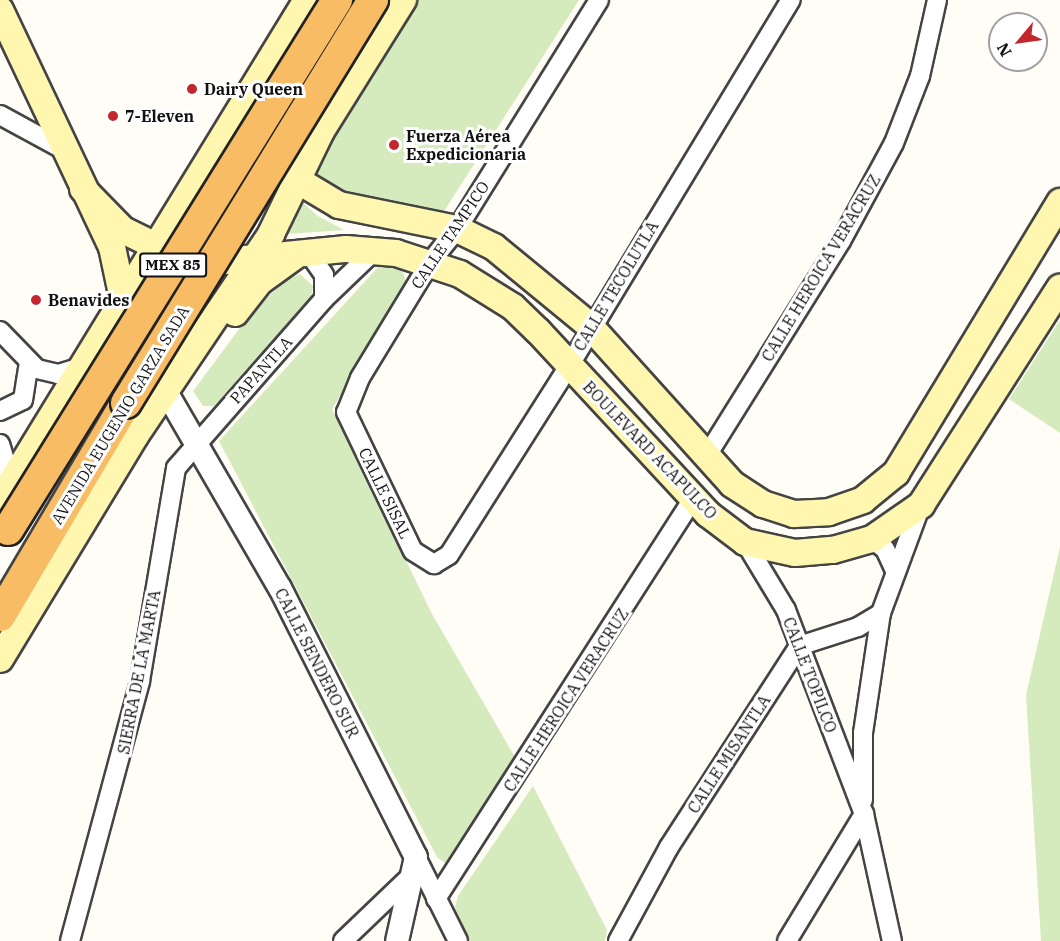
<!DOCTYPE html>
<meta charset="utf-8">
<style>
body{margin:0}
#map{position:relative;width:1060px;height:941px;overflow:hidden;background:#fffdf5;font-family:"IBM Plex Serif",serif}
div>[style]{position:absolute}
.green>*{inset:0;background:#d5ebbd}
.roads{filter:drop-shadow(2px 0 #444) drop-shadow(-2px 0 #444) drop-shadow(0 2px #444) drop-shadow(0 -2px #444)}
.minor>*{height:18px;margin:-9px;padding:0 9px;transform-origin:9px;border-radius:9px;background:#fff}
.tertiary>*{height:22px;margin:-11px;padding:0 11px;transform-origin:11px;border-radius:11px;background:#fff}
.secondary>*{height:26px;margin:-13px;padding:0 13px;transform-origin:13px;border-radius:13px;background:#fff6b0}
.trunk>*{height:30px;margin:-15px;padding:0 15px;transform-origin:15px;border-radius:15px;background:#f7bc64}
.bridges{filter:drop-shadow(2px 0 #222) drop-shadow(-2px 0 #222) drop-shadow(0 2px #222) drop-shadow(0 -2px #222)}
.trunk-bridge>*{height:30px;margin:-15px;padding:0 15px;transform-origin:15px;border-radius:15px;background:#f7bc64}
.dots>*{width:16px;height:16px;translate:-50% -50%;box-sizing:border-box;border:3px solid #fff;border-radius:50%}
span{translate:-50% -50%;white-space:nowrap;text-align:center;line-height:1.15;-webkit-text-stroke:6px #fff;paint-order:stroke}
.shield-label span{padding:2px 4px;background:#fff;border:2px solid;border-radius:4px;-webkit-text-stroke-width:0}
.shield-label{font-size:15px;color:#111;font-weight:700}
.poi-label{font-size:16px;color:#111;font-weight:700}
.left{translate:0 -50%;text-align:left}
.street-label{font-size:16px;color:#111}
.north{position:absolute;left:988px;top:12px;width:60px;height:60px;box-sizing:border-box;background:#fff;border:2px solid #a0a0a0;border-radius:50%;rotate:241deg;font-size:16px;font-weight:700;line-height:24px;text-align:center;color:#111}
.north::after{content:'';display:block;margin:auto;width:21px;height:27px;background:#c4262e;clip-path:polygon(50% 0,100% 100%,50% 72%,0 100%)}
</style>
<div id="map">
<div class="green">
<div style="clip-path:polygon(414px 0,579px 0,441px 216px,336px 200px,315px 179px,314px 165px)"></div>
<div style="clip-path:polygon(302px 202px,318px 216px,344px 230px,287px 234px)"></div>
<div style="clip-path:polygon(380px 265px,402px 270px,408px 287px,332px 409px,432px 614px,515px 757px,456px 861px,445px 863px,437px 857px,219px 441px)"></div>
<div style="clip-path:polygon(300px 274px,313px 286px,311px 297px,214px 406px,203px 406px,193px 391px,251px 313px,287px 279px)"></div>
<div style="clip-path:polygon(1060px 320px,1060px 433px,1009px 399px)"></div>
<div style="clip-path:polygon(1060px 547px,1060px 941px,1041px 941px,1026px 695px)"></div>
<div style="clip-path:polygon(533px 786px,607px 930px,605px 941px,471px 941px,463px 927px,455px 907px,458px 896px)"></div>
</div>
<div class="roads">
<div class="minor">
<div style="left:599px;top:0;width:269px;rotate:121.8deg"></div>
<div style="left:457px;top:229px;width:41px;rotate:129.1deg"></div>
<div style="left:431px;top:261px;width:137px;rotate:121.3deg"></div>
<div style="left:360px;top:378px;width:37px;rotate:112deg"></div>
<div style="left:346px;top:412px;width:154px;rotate:64.3deg"></div>
<div style="left:413px;top:551px;width:25px;rotate:32deg"></div>
<div style="left:434px;top:564px;width:17px;rotate:-31deg"></div>
<div style="left:449px;top:555px;width:224px;rotate:-57.6deg"></div>
<div style="left:569px;top:366px;width:428px;rotate:-58.8deg"></div>
<div style="left:0;top:115px;width:75px;rotate:28.6deg"></div>
<div style="left:308px;top:252px;width:28px;rotate:55deg"></div>
<div style="left:324px;top:275px;width:24px;rotate:90deg"></div>
<div style="left:0;top:331px;width:53px;rotate:45.8deg"></div>
<div style="left:37px;top:369px;width:22px;rotate:13deg"></div>
<div style="left:58px;top:374px;width:24px;rotate:-17deg"></div>
<div style="left:0;top:411px;width:25px;rotate:-26deg"></div>
<div style="left:23px;top:400px;width:36px;rotate:-81deg"></div>
<div style="left:0;top:444px;width:38px;rotate:73deg"></div>
<div style="left:706px;top:457px;width:255px;rotate:-58deg"></div>
<div style="left:841px;top:241px;width:111px;rotate:-61.6deg"></div>
<div style="left:894px;top:143px;width:72px;rotate:-68.8deg"></div>
<div style="left:920px;top:76px;width:78px;rotate:-77.4deg"></div>
<div style="left:872px;top:539px;width:16px;rotate:38deg"></div>
<div style="left:885px;top:549px;width:23px;rotate:65deg"></div>
<div style="left:745px;top:542px;width:79px;rotate:58.9deg"></div>
<div style="left:786px;top:610px;width:218px;rotate:69.1deg"></div>
<div style="left:864px;top:814px;width:130px;rotate:77.6deg"></div>
<div style="left:863px;top:800px;width:67px;rotate:-90deg"></div>
<div style="left:863px;top:733px;width:121px;rotate:-81.5deg"></div>
<div style="left:881px;top:613px;width:115px;rotate:-69.7deg"></div>
<div style="left:416px;top:857px;width:94px;rotate:63.4deg"></div>
<div style="left:436px;top:899px;width:475px;rotate:-57.3deg"></div>
<div style="left:70px;top:941px;width:269px;rotate:-74.9deg"></div>
<div style="left:140px;top:681px;width:216px;rotate:-80.4deg"></div>
<div style="left:176px;top:468px;width:225px;rotate:-48.8deg"></div>
<div style="left:324px;top:299px;width:69px;rotate:-43.8deg"></div>
<div style="left:343px;top:941px;width:95px;rotate:-43.7deg"></div>
<div style="left:618px;top:941px;width:107px;rotate:-61.5deg"></div>
<div style="left:669px;top:847px;width:239px;rotate:-57.1deg"></div>
<div style="left:799px;top:646px;width:62px;rotate:-17.9deg"></div>
<div style="left:858px;top:627px;width:27px;rotate:-31deg"></div>
<div style="left:787px;top:941px;width:149px;rotate:-58.8deg"></div>
</div>
<div class="tertiary">
<div style="left:165px;top:390px;width:229px;rotate:59.9deg"></div>
<div style="left:280px;top:588px;width:301px;rotate:63.2deg"></div>
<div style="left:416px;top:857px;width:86px;rotate:102.7deg"></div>
</div>
<div class="secondary">
<div style="left:0;top:10px;width:262px;rotate:64.7deg"></div>
<div style="left:112px;top:247px;width:48px;rotate:78deg"></div>
<div style="left:210px;top:160px;width:13px;rotate:-32deg"></div>
<div style="left:221px;top:153px;width:31px"></div>
<div style="left:252px;top:153px;width:101px;rotate:30.9deg"></div>
<div style="left:339px;top:205px;width:120px;rotate:11.5deg"></div>
<div style="left:457px;top:229px;width:41px;rotate:25.9deg"></div>
<div style="left:494px;top:247px;width:123px;rotate:39.4deg"></div>
<div style="left:589px;top:325px;width:214px;rotate:48deg"></div>
<div style="left:732px;top:484px;width:37px;rotate:33deg"></div>
<div style="left:763px;top:504px;width:33px;rotate:18deg"></div>
<div style="left:794px;top:514px;width:35px;rotate:-3deg"></div>
<div style="left:829px;top:512px;width:36px;rotate:-19deg"></div>
<div style="left:863px;top:500px;width:43px;rotate:-39.3deg"></div>
<div style="left:896px;top:473px;width:317px;rotate:-58.8deg"></div>
<div style="left:83px;top:189px;width:57px;rotate:45.7deg"></div>
<div style="left:123px;top:230px;width:64px;rotate:26.2deg"></div>
<div style="left:180px;top:258px;width:35px;rotate:7deg"></div>
<div style="left:215px;top:262px;width:132px;rotate:-5.7deg"></div>
<div style="left:346px;top:249px;width:50px;rotate:4.6deg"></div>
<div style="left:396px;top:253px;width:67px;rotate:18.2deg"></div>
<div style="left:460px;top:274px;width:62px;rotate:31.9deg"></div>
<div style="left:513px;top:307px;width:35px;rotate:44deg"></div>
<div style="left:538px;top:331px;width:250px;rotate:47.1deg"></div>
<div style="left:708px;top:514px;width:46px;rotate:37.1deg"></div>
<div style="left:745px;top:542px;width:51px;rotate:12.4deg"></div>
<div style="left:795px;top:553px;width:38px;rotate:-5deg"></div>
<div style="left:833px;top:550px;width:41px;rotate:-15.8deg"></div>
<div style="left:872px;top:539px;width:60px;rotate:-34.8deg"></div>
<div style="left:921px;top:505px;width:258px;rotate:-57.4deg"></div>
<div style="left:235px;top:313px;width:39px;rotate:-52deg"></div>
<div style="left:259px;top:282px;width:44px;rotate:-35.8deg"></div>
<div style="left:0;top:501px;width:588px;rotate:-58.5deg"></div>
<div style="left:0;top:659px;width:261px;rotate:-58.8deg"></div>
<div style="left:135px;top:436px;width:244px;rotate:-56deg"></div>
<div style="left:271px;top:234px;width:114px;rotate:-64.1deg"></div>
<div style="left:321px;top:131px;width:155px;rotate:-58deg"></div>
</div>
<div class="trunk">
<div style="left:0;top:616px;width:247px;rotate:-59.4deg"></div>
</div>
</div>
<div class="bridges">
<div class="trunk-bridge">
<div style="left:126px;top:403px;width:473px;rotate:-58.5deg"></div>
<div style="left:8px;top:530px;width:624px;rotate:-58.17deg"></div>
</div>
</div>
<div class="dots">
<div style="left:192px;top:89px;background:#c4262e"></div>
<div style="left:113px;top:116px;background:#c4262e"></div>
<div style="left:394px;top:145px;background:#c4262e"></div>
<div style="left:36px;top:300px;background:#c4262e"></div>
</div>
<div class="shield-label">
<span style="left:173px;top:265px">MEX 85</span>
</div>
<div class="poi-label">
<span class="left" style="left:204px;top:89px">Dairy Queen</span>
<span class="left" style="left:125px;top:116px">7-Eleven</span>
<span class="left" style="left:406px;top:145px">Fuerza Aérea<br>Expedicionaria</span>
<span class="left" style="left:48px;top:300px">Benavides</span>
</div>
<div class="street-label">
<span style="left:450px;top:235px;rotate:-56deg">CALLE TAMPICO</span>
<span style="left:821px;top:268px;rotate:-59deg">CALLE HEROICA VERACRUZ</span>
<span style="left:616px;top:286px;rotate:-59deg">CALLE TECOLUTLA</span>
<span style="left:261px;top:370px;rotate:-48deg">PAPANTLA</span>
<span style="left:120px;top:415px;rotate:-59deg">AVENIDA EUGENIO GARZA SADA</span>
<span style="left:650px;top:450px;rotate:46deg">BOULEVARD ACAPULCO</span>
<span style="left:385px;top:493px;rotate:64deg">CALLE SISAL</span>
<span style="left:317px;top:663px;rotate:63deg">CALLE SENDERO SUR</span>
<span style="left:139px;top:672px;rotate:-79deg">SIERRA DE LA MARTA</span>
<span style="left:810px;top:675px;rotate:69deg">CALLE TOPILCO</span>
<span style="left:566px;top:700px;rotate:-57deg">CALLE HEROICA VERACRUZ</span>
<span style="left:729px;top:754px;rotate:-57deg">CALLE MISANTLA</span>
</div>
<div class="north">N</div>
</div>
